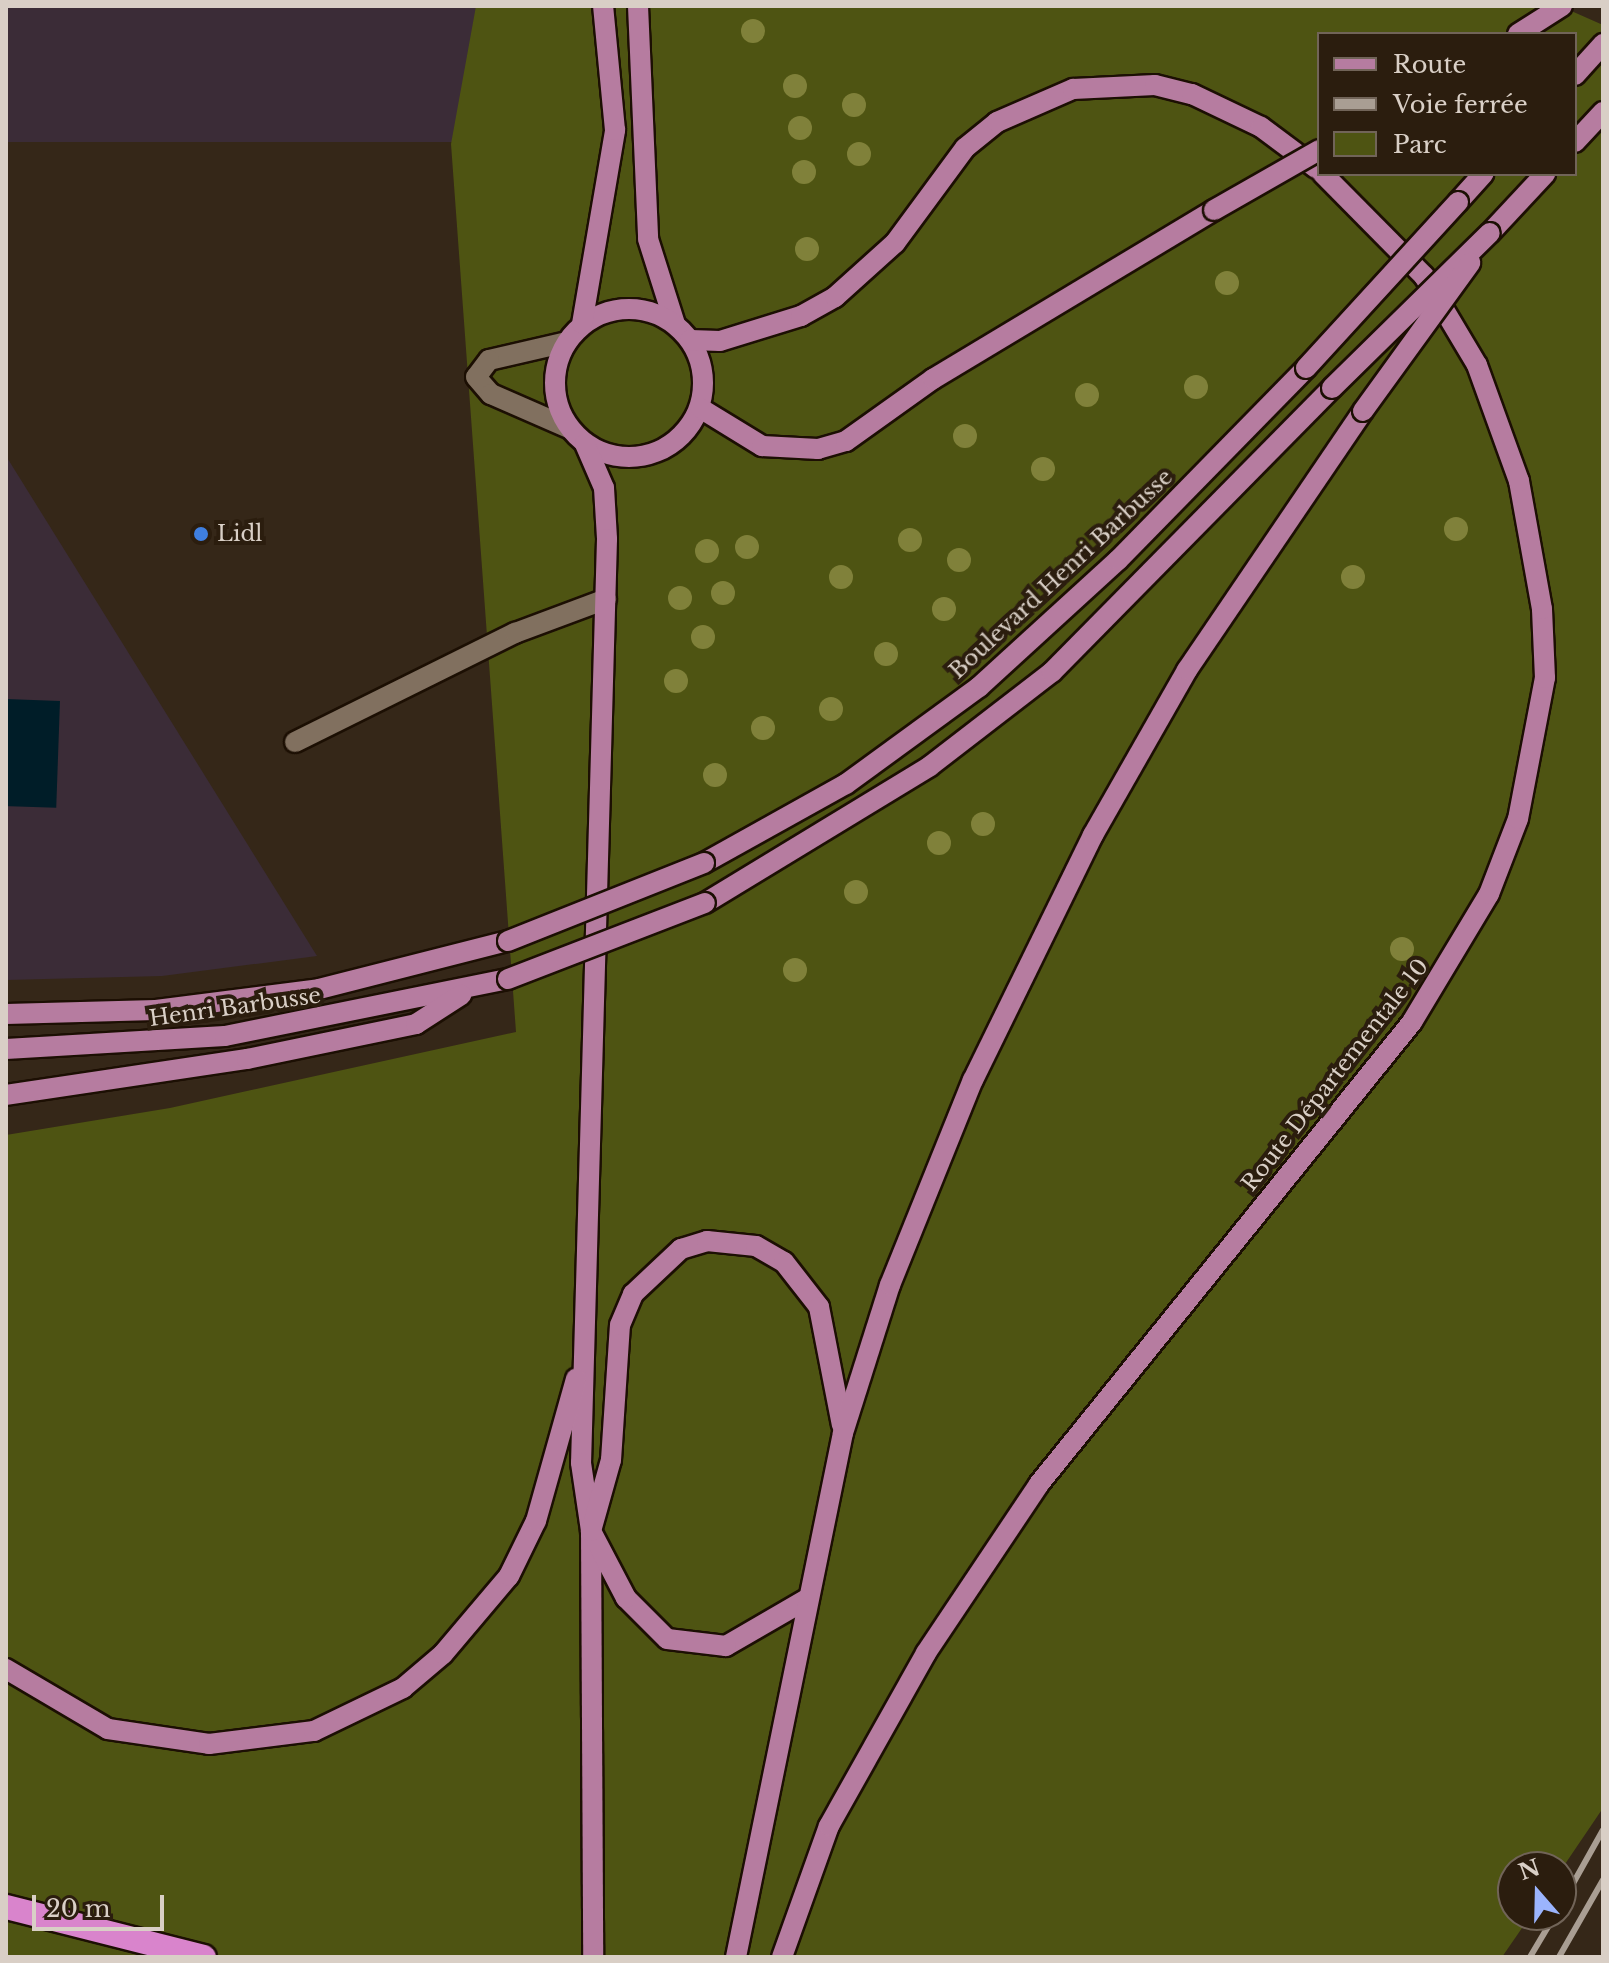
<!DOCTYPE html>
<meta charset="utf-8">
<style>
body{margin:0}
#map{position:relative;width:1609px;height:1963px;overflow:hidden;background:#352718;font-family:"Libre Baskerville",serif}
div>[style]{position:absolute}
.industrial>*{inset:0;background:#3b2c37;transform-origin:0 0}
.green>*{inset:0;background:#4e5412}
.water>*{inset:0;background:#001d28;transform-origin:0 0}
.roads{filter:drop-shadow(2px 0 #1c0f03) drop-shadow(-2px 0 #1c0f03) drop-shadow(0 2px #1c0f03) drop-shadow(0 -2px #1c0f03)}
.minor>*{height:20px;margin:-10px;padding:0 10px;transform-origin:10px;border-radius:10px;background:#81705f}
.major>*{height:20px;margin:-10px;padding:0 10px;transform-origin:10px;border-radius:10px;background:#b67ca0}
.major>.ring{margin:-10px;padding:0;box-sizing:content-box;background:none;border:20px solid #b67ca0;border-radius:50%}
.highway>*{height:24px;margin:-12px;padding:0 12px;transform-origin:12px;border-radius:12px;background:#d984cc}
.rail>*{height:6px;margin:-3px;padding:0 3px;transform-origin:3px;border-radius:3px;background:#a99e93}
.bridges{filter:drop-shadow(2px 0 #1c0f03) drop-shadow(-2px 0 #1c0f03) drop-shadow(0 2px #1c0f03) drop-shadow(0 -2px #1c0f03)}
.major-bridge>*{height:20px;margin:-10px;padding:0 10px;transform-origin:10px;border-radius:10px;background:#b67ca0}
.trees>*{width:24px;height:24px;margin:-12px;border-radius:50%;background:#80813a}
.dots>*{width:22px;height:22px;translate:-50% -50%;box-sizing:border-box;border:4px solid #2b1d0e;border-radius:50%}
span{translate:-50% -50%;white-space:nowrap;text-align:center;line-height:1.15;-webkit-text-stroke:8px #2b1d0e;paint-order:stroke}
.poi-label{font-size:22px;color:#d9cfc6}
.left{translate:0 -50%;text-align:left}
.street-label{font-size:22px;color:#d9cfc6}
.frame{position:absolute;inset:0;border:8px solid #d9cfc6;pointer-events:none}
.legend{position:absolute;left:1317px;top:32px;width:260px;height:144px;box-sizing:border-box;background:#2b1d0e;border:2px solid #716458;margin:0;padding:10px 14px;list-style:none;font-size:24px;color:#d9cfc6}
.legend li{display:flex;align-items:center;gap:16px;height:40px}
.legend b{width:40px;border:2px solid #716458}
.north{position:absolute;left:1497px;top:1851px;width:80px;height:80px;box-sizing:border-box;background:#2b1d0e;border:2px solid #716458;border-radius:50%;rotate:340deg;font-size:22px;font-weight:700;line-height:32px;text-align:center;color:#d9cfc6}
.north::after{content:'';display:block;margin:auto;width:28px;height:36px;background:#9bb4fd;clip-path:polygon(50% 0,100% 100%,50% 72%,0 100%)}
.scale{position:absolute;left:32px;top:1895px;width:132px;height:36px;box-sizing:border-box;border:4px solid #d9cfc6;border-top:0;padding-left:10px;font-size:24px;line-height:28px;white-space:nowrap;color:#d9cfc6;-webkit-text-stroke:6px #2b1d0e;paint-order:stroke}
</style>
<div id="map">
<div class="industrial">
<div style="left:6px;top:6px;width:470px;height:136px"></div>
<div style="clip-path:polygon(6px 456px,317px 956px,162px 976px,6px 980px)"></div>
</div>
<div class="green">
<div style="clip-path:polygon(evenodd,476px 6px,1560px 6px,1603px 25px,1603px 1808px,1561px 1870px,1513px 1867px,1513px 1915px,1531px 1915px,1502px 1957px,6px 1956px,6px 1135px,170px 1108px,516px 1032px,451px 144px,476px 6px,1319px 34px,1575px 34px,1575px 174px,1319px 174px,1319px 34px)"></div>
</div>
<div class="water">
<div style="left:6px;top:699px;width:54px;height:107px;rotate:2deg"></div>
</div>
<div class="roads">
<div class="minor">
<div style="left:567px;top:342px;width:80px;rotate:167deg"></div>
<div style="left:489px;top:360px;width:21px;rotate:127deg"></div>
<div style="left:476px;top:377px;width:23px;rotate:49deg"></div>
<div style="left:491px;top:394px;width:85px;rotate:23.6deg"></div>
<div style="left:295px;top:742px;width:246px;rotate:-26.4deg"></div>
<div style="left:515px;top:633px;width:97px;rotate:-20.5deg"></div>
</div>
<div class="major">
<div style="left:638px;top:6px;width:233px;rotate:87.5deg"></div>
<div style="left:648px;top:239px;width:89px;rotate:72.4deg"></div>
<div style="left:1518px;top:34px;width:52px;rotate:-32.5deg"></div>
<div style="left:1575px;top:75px;width:42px;rotate:-47.9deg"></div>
<div style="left:1575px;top:142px;width:41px;rotate:-47deg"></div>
<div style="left:1458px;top:202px;width:38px;rotate:-48deg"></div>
<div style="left:1490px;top:233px;width:81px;rotate:-47deg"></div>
<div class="ring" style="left:555px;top:309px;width:128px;height:128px"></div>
<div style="left:582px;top:324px;width:197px;rotate:-80.3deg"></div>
<div style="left:615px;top:130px;width:125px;rotate:-95.5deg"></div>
<div style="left:690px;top:340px;width:30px;rotate:2deg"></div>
<div style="left:720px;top:341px;width:85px;rotate:-17.2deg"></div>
<div style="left:801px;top:316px;width:39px;rotate:-29deg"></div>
<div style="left:835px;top:297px;width:81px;rotate:-42deg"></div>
<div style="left:895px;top:243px;width:118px;rotate:-53.6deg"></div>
<div style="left:965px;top:148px;width:41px;rotate:-39.1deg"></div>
<div style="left:997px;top:122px;width:83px;rotate:-23.5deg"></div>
<div style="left:1073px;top:89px;width:82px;rotate:-2.8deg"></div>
<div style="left:1155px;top:85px;width:38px;rotate:14deg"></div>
<div style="left:1192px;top:94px;width:76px;rotate:25.6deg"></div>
<div style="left:1261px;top:127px;width:69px;rotate:36.7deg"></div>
<div style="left:700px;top:408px;width:73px;rotate:31.5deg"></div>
<div style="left:762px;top:446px;width:56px;rotate:3.1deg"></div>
<div style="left:818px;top:449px;width:29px;rotate:-16deg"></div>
<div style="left:846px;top:441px;width:107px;rotate:-35.5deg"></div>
<div style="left:933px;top:379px;width:328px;rotate:-31deg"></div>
<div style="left:585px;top:444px;width:48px;rotate:66.6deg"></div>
<div style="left:604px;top:488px;width:51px;rotate:86.6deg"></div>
<div style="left:607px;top:539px;width:924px;rotate:91.61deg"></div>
<div style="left:581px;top:1463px;width:69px;rotate:81.6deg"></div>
<div style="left:591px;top:1531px;width:426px;rotate:89.7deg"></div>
<div style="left:704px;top:863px;width:162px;rotate:-29.1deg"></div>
<div style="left:846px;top:784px;width:165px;rotate:-36.1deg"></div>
<div style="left:979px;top:687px;width:188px;rotate:-42.4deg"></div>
<div style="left:1118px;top:560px;width:269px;rotate:-45.6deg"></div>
<div style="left:705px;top:903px;width:263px;rotate:-31.3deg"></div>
<div style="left:930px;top:766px;width:154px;rotate:-37.6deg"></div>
<div style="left:1052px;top:672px;width:399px;rotate:-45.4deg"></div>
<div style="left:6px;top:1014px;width:150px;rotate:-1.5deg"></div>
<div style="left:156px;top:1010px;width:164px;rotate:-7.3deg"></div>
<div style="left:319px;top:989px;width:195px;rotate:-14.3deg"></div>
<div style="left:6px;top:1049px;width:219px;rotate:-3.4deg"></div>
<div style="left:225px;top:1036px;width:289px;rotate:-11.4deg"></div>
<div style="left:6px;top:1095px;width:244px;rotate:-8.5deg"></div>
<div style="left:247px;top:1059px;width:173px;rotate:-11.7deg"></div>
<div style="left:416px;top:1024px;width:54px;rotate:-32.8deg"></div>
<div style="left:807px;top:1599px;width:94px;rotate:149.9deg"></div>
<div style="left:726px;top:1646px;width:59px;rotate:-173.2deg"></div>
<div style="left:667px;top:1639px;width:58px;rotate:-135deg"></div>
<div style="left:626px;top:1598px;width:76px;rotate:-117.6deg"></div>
<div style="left:591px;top:1531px;width:74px;rotate:-74.3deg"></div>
<div style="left:611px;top:1460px;width:135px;rotate:-86.2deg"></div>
<div style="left:620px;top:1325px;width:34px;rotate:-67deg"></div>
<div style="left:633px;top:1294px;width:66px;rotate:-43.2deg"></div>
<div style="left:681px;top:1249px;width:27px;rotate:-17deg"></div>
<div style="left:707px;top:1241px;width:49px;rotate:5.8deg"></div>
<div style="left:756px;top:1246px;width:32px;rotate:30deg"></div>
<div style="left:784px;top:1262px;width:57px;rotate:52.1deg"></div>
<div style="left:819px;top:1307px;width:120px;rotate:79deg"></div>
<div style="left:6px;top:1669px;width:118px;rotate:30.5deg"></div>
<div style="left:108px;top:1729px;width:102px;rotate:8.4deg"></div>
<div style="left:209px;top:1744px;width:106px;rotate:-7.1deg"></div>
<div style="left:314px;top:1731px;width:99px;rotate:-25.8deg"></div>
<div style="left:403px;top:1688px;width:52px;rotate:-40.4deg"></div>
<div style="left:443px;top:1654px;width:102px;rotate:-49.8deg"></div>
<div style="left:509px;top:1576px;width:61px;rotate:-63.9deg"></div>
<div style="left:536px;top:1521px;width:148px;rotate:-74.3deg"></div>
<div style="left:736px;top:1957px;width:535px;rotate:-78.46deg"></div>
<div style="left:843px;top:1433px;width:155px;rotate:-72.4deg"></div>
<div style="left:890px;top:1285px;width:221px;rotate:-68deg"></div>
<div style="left:973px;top:1080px;width:273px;rotate:-63.9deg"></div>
<div style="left:1093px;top:835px;width:190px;rotate:-60.3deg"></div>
<div style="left:1187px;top:670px;width:313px;rotate:-55.8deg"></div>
<div style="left:782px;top:1957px;width:139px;rotate:-70.3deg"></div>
<div style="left:829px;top:1826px;width:198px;rotate:-60.7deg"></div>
<div style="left:926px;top:1653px;width:203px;rotate:-56.2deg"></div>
<div style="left:1039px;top:1484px;width:594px;rotate:-51.08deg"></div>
<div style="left:1412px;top:1022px;width:149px;rotate:-59deg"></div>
<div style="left:1489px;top:894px;width:80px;rotate:-68.9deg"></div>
<div style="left:1518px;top:819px;width:144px;rotate:-79.2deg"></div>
<div style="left:1545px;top:678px;width:69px;rotate:-92.5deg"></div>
<div style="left:1542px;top:609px;width:130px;rotate:-100.2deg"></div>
<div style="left:1519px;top:481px;width:123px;rotate:-109.9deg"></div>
<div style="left:1477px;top:365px;width:104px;rotate:-120.8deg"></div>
<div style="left:1424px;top:276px;width:144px;rotate:-134.7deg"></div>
</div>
<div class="highway">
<div style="left:6px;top:1907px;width:204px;rotate:14.2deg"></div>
</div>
</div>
<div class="rail">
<div style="left:1561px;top:1905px;width:86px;rotate:-60.8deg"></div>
<div style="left:1530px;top:1957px;width:49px;rotate:-59.2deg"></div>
<div style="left:1559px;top:1957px;width:89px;rotate:-60.3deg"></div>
</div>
<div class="bridges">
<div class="major-bridge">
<div style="left:1214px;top:210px;width:121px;rotate:-29.7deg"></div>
<div style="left:1306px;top:368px;width:225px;rotate:-47.5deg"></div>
<div style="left:1332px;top:388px;width:221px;rotate:-44.5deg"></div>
<div style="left:1363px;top:411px;width:183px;rotate:-54.1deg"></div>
<div style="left:508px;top:941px;width:211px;rotate:-21.7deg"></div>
<div style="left:508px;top:979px;width:211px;rotate:-21.1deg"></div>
</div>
</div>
<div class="trees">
<div style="left:753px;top:31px"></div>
<div style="left:795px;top:86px"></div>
<div style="left:854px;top:105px"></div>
<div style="left:800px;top:128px"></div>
<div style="left:859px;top:154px"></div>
<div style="left:804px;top:172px"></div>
<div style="left:807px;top:249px"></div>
<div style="left:1227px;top:283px"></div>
<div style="left:1196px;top:387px"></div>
<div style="left:1087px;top:395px"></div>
<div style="left:965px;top:436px"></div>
<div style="left:1043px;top:469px"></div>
<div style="left:1456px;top:529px"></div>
<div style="left:910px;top:540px"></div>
<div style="left:747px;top:547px"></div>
<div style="left:707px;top:551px"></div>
<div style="left:959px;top:560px"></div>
<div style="left:841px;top:577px"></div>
<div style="left:1353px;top:577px"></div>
<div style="left:723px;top:593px"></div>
<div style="left:680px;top:598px"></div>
<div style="left:944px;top:609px"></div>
<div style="left:703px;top:637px"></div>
<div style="left:886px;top:654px"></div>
<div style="left:676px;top:681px"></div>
<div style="left:831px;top:709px"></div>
<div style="left:763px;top:728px"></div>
<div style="left:715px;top:775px"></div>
<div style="left:983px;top:824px"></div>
<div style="left:939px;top:843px"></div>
<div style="left:856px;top:892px"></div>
<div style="left:1402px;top:949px"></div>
<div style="left:795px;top:970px"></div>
</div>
<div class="dots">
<div style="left:201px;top:534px;background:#3f7fe0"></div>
</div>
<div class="poi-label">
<span class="left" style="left:217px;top:534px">Lidl</span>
</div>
<div class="street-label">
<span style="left:1061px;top:574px;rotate:-43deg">Boulevard Henri Barbusse</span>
<span style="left:235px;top:1007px;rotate:-8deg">Henri Barbusse</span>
<span style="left:1335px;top:1075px;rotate:-52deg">Route Départementale 10</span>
</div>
<div class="frame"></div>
<ul class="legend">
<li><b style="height:10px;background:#b67ca0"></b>Route</li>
<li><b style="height:10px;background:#a99e93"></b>Voie ferrée</li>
<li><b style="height:22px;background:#4e5412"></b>Parc</li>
</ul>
<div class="north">N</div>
<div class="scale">20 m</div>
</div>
